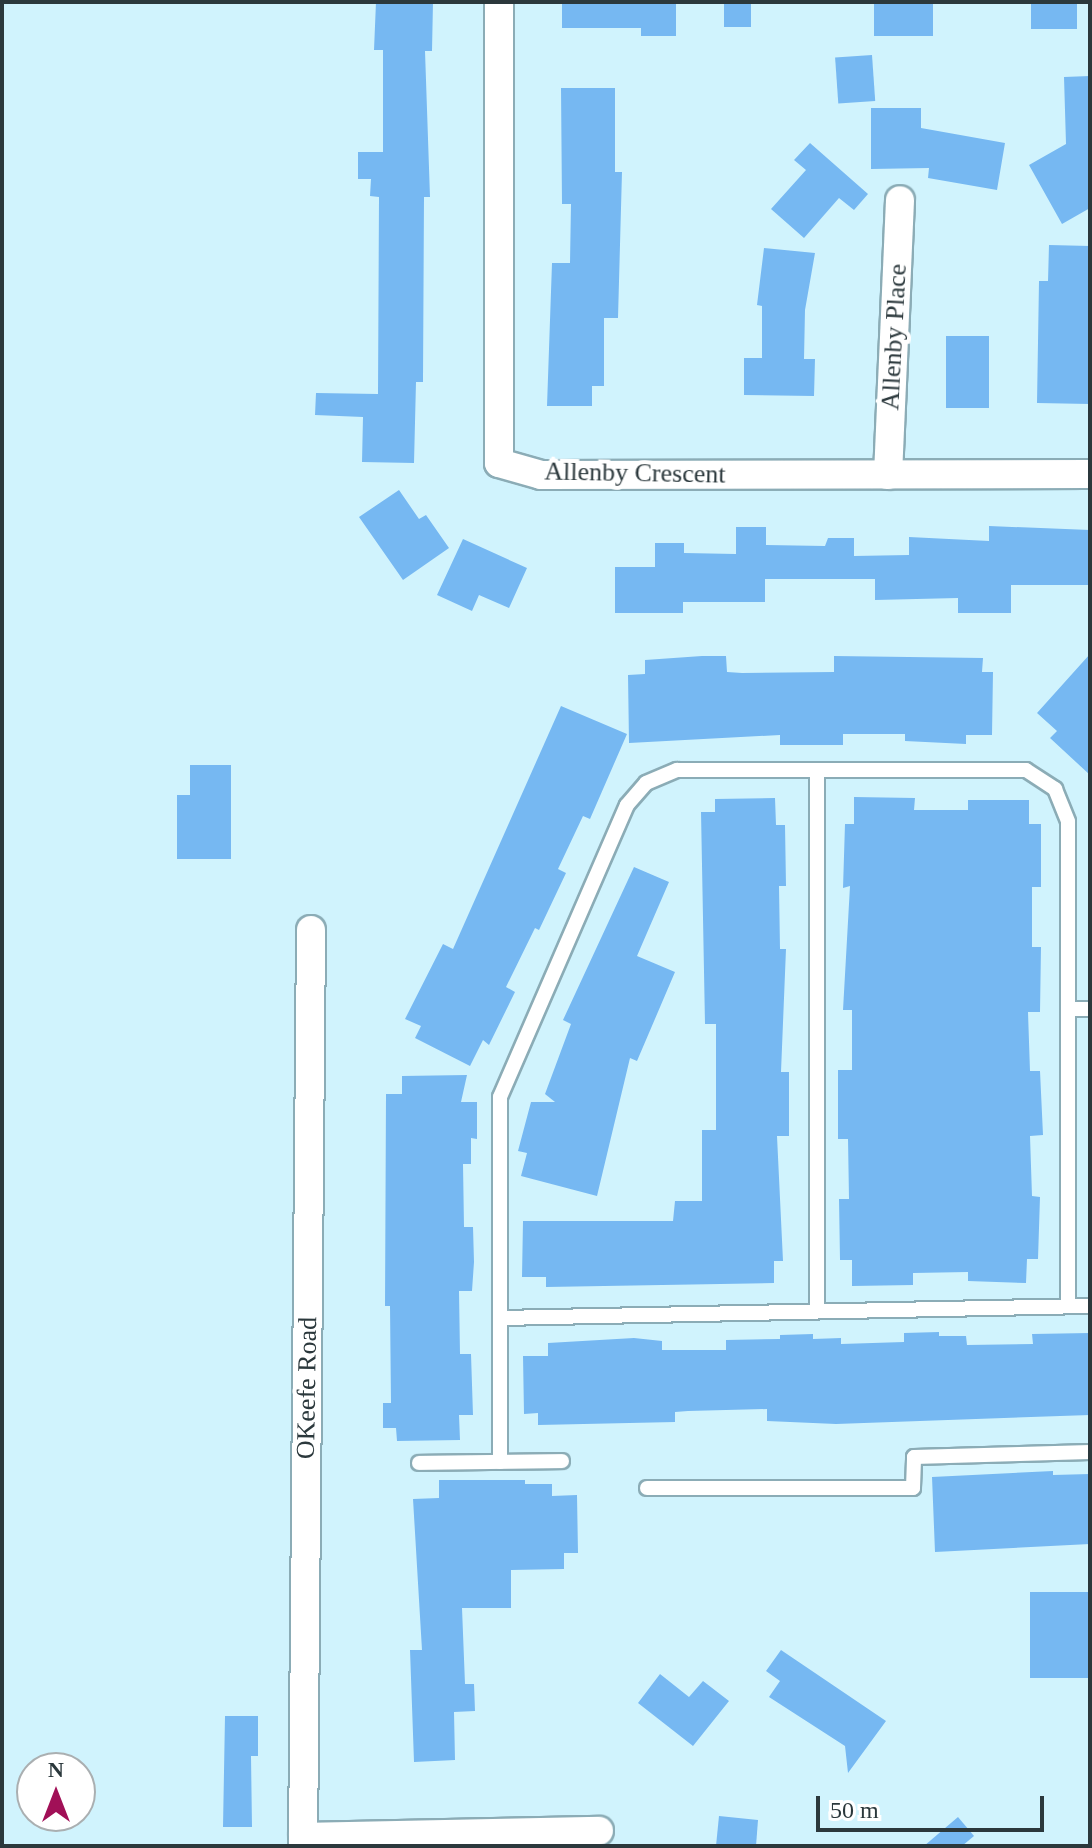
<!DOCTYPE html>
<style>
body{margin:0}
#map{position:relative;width:1092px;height:1848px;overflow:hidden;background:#d0f3fd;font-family:Georgia,serif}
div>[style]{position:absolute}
.building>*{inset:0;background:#76b8f2;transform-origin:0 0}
.roads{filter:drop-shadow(2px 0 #8bacb6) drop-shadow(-2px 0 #8bacb6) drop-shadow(0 2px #8bacb6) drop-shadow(0 -2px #8bacb6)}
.lane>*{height:14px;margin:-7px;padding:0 7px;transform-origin:7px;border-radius:7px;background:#fff}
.street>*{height:28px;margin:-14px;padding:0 14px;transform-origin:14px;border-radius:14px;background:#fff}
span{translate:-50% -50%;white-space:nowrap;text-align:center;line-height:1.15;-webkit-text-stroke:8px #fff;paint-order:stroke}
.street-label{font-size:26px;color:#2b383c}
.frame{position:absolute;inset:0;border:4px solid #2b383c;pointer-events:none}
.north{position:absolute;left:16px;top:1752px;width:80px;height:80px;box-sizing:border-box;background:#fff;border:2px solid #aaafb1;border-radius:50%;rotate:0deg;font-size:22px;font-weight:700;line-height:32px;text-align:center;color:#2b383c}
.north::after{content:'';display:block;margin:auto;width:28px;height:36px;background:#a11057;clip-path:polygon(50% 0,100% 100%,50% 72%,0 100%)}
.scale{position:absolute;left:816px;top:1796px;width:228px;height:36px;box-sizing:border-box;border:4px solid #2b383c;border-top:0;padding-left:10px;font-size:24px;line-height:28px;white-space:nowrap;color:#2b383c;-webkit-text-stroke:6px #fff;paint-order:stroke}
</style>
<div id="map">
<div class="building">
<div style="clip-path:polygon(376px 2px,433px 2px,432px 51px,425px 51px,430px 197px,424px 197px,423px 382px,416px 382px,414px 463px,362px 462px,363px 417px,315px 415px,316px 393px,378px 394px,379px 197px,370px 196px,371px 179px,358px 179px,358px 152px,383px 152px,383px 50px,374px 50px)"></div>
<div style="clip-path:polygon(562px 2px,676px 2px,676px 36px,641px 36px,641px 28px,562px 28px)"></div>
<div style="left:724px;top:2px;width:27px;height:25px"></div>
<div style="left:874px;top:2px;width:59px;height:34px"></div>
<div style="left:1031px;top:2px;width:46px;height:27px"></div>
<div style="left:872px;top:55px;width:46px;height:37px;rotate:86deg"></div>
<div style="clip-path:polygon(1090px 76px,1090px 208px,1062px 224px,1029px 165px,1066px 144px,1064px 77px)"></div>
<div style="clip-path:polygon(561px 88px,615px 88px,615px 172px,622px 172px,618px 318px,604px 318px,604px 386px,592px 386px,592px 406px,547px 406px,552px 263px,570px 263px,571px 204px,562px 204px)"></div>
<div style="clip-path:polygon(871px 108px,921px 108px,921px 128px,1005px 143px,997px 190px,928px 178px,929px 168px,871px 169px)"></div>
<div style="clip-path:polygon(810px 143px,868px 194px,854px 210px,839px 198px,804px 238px,771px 209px,806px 170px,794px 160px)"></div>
<div style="clip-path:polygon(1049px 245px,1090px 246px,1090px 404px,1037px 403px,1039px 281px,1048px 281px)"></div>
<div style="clip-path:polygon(764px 248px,815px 253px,805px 310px,804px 359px,815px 359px,814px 396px,744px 395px,744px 358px,762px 358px,762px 306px,757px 305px)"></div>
<div style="left:946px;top:336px;width:43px;height:72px"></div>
<div style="clip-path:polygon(399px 490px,419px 519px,426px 515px,449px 548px,403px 580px,359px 517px)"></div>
<div style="clip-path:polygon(989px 526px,1090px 530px,1090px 585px,1011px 585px,1011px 613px,958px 613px,958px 598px,875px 600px,875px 579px,765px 579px,765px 602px,683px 602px,683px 613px,615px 613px,615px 567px,655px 567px,655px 543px,684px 543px,684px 553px,736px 554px,736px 527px,766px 527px,766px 545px,825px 546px,828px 538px,854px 538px,854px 556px,909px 555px,909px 537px,989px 541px)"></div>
<div style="clip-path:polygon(463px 539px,527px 568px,509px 608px,479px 595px,472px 611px,437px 595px)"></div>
<div style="clip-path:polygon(1090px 654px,1090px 775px,1050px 738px,1057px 731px,1037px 713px)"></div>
<div style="clip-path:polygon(702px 656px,726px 656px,727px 672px,742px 673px,834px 672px,834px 656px,983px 658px,982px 672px,993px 672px,992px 735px,966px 735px,966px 744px,905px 741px,905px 734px,843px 734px,843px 745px,780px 745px,780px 735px,629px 743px,628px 675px,645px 674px,645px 660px)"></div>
<div style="clip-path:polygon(561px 706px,627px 734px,590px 819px,583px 816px,558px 869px,566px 873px,539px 930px,535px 928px,506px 987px,515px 992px,489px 1045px,483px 1040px,470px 1066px,415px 1038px,421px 1026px,405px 1019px,443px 944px,453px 949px)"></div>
<div style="clip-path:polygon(190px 765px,231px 765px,231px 859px,177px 859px,177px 795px,190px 795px)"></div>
<div style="clip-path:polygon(854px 797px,915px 798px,914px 810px,968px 810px,968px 800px,1029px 800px,1029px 824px,1041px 824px,1041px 887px,1032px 887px,1032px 947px,1041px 947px,1040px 1012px,1028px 1012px,1030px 1071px,1040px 1071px,1043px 1135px,1030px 1136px,1032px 1196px,1040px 1197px,1038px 1259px,1027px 1259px,1026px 1283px,968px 1281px,968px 1272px,913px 1273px,913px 1285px,852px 1286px,852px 1260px,840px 1260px,839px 1199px,849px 1199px,848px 1139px,838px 1139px,838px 1070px,852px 1070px,852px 1010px,843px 1010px,850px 886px,843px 888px,845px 824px,854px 824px)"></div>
<div style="clip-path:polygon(775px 798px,776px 825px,785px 825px,786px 886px,779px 886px,780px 949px,786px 949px,781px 1072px,789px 1072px,789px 1136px,777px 1136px,783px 1261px,774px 1261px,774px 1283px,546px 1287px,546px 1277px,522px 1277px,523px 1221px,673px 1221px,675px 1201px,702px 1201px,702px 1130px,716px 1130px,716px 1024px,705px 1024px,701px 812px,715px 812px,715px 799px)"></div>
<div style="clip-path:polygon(634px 867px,669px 882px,637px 956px,675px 972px,637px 1061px,630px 1058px,597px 1196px,521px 1176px,527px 1153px,518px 1151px,531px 1102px,555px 1102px,545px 1094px,571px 1024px,563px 1020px)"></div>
<div style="clip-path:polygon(467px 1075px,461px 1102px,477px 1102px,477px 1139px,471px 1138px,471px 1164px,463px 1164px,464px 1227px,473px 1227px,474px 1262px,472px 1291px,459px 1291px,460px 1354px,471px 1354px,473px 1415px,459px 1415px,460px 1440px,397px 1441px,396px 1428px,383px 1428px,383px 1403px,391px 1403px,390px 1306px,385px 1306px,386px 1094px,402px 1094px,402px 1076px)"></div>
<div style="clip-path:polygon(939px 1332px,939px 1336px,966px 1336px,967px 1345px,1033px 1344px,1032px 1334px,1090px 1333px,1090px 1415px,836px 1424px,767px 1421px,767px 1409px,688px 1411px,675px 1412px,675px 1422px,538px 1425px,538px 1413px,524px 1414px,523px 1356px,548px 1356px,548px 1343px,634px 1338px,662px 1341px,662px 1350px,726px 1350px,726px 1340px,780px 1339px,780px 1335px,813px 1334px,813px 1339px,841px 1338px,841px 1344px,904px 1342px,904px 1333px)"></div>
<div style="clip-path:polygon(1053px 1471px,1053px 1475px,1090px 1474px,1090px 1544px,935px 1552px,932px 1477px)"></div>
<div style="clip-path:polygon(439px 1480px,525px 1480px,525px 1484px,552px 1484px,552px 1496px,577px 1495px,578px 1553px,564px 1553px,564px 1569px,511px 1570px,511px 1608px,462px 1608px,465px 1684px,474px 1684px,475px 1711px,454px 1712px,455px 1760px,414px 1762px,410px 1650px,422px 1650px,413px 1499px,439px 1498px)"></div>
<div style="left:1090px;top:1592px;width:86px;height:60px;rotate:90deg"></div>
<div style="clip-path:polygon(781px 1650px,886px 1721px,848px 1773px,845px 1746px,769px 1697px,780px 1681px,766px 1671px)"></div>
<div style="clip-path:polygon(660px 1674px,689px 1697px,703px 1681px,729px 1701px,693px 1746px,638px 1703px)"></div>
<div style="clip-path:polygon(225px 1716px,258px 1716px,258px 1756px,251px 1756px,252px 1827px,223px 1827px)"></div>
<div style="clip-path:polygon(719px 1816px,758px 1820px,756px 1846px,716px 1846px)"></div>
<div style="clip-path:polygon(958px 1817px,974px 1836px,962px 1846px,924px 1846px)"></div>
</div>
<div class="roads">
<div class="lane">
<div style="left:817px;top:770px;width:541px;rotate:90deg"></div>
<div style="left:1068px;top:1009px;width:22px"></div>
<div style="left:500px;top:1318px;width:590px;rotate:-1.17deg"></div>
<div style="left:500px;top:1462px;width:365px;rotate:-90deg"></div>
<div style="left:500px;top:1097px;width:318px;rotate:-66.5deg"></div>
<div style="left:627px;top:805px;width:29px;rotate:-49deg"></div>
<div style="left:646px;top:783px;width:34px;rotate:-23deg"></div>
<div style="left:677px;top:770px;width:349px"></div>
<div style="left:1026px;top:770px;width:35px;rotate:33deg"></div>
<div style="left:1055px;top:789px;width:35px;rotate:68deg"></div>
<div style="left:1068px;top:822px;width:484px;rotate:90deg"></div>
<div style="left:419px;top:1463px;width:143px;rotate:-0.8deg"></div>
<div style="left:647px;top:1488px;width:266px"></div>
<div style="left:913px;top:1488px;width:31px;rotate:-88deg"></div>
<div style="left:914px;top:1457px;width:176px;rotate:-1.6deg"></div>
</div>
<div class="street">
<div style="left:499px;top:2px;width:461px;rotate:90deg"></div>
<div style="left:499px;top:463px;width:44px;rotate:15.9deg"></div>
<div style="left:541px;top:475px;width:549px;rotate:-0.1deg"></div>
<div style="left:888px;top:475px;width:275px;rotate:-87.5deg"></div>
<div style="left:303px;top:1837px;width:296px;rotate:-1.2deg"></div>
<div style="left:303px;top:1846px;width:916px;rotate:-89.5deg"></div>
</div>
</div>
<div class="street-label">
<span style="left:894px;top:337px;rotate:-87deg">Allenby Place</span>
<span style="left:635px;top:473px;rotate:1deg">Allenby Crescent</span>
<span style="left:307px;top:1388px;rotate:-89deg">OKeefe Road</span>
</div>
<div class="frame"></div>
<div class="north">N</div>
<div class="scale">50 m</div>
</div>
